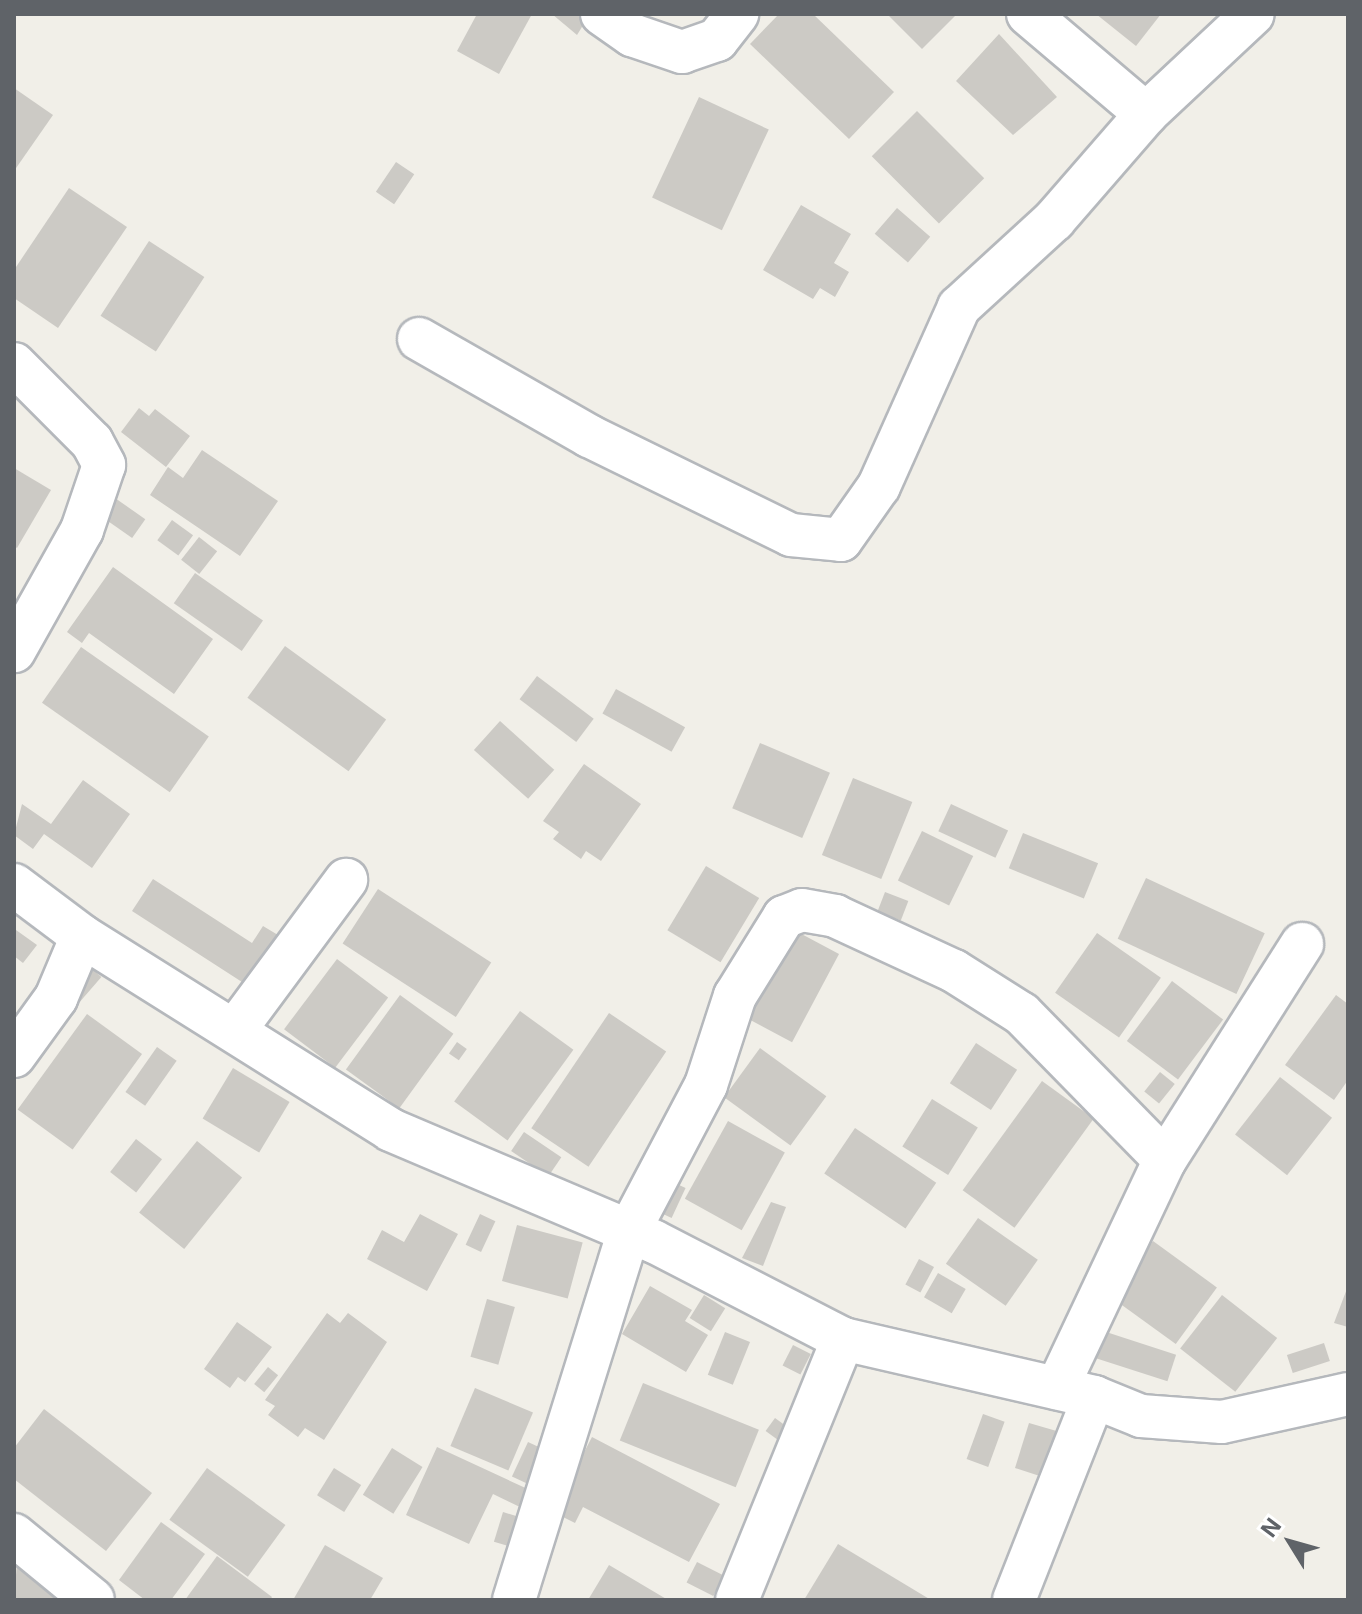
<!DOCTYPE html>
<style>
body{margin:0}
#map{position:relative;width:1362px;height:1614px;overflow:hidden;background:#f1efe8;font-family:Inter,sans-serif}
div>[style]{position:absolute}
.building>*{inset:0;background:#cccac5;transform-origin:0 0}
.roads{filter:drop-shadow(2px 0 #b5b8bc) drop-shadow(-2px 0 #b5b8bc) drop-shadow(0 2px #b5b8bc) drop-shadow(0 -2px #b5b8bc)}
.minor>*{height:42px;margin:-21px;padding:0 21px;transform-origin:21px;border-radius:21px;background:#fff}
span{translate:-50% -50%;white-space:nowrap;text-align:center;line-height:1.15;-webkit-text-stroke:6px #fff;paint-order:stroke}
.frame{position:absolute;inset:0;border:16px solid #5f6368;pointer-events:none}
.north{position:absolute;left:1250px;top:1502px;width:80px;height:80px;-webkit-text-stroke:6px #fff;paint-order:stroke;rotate:307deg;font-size:22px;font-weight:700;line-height:32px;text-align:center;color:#5f6368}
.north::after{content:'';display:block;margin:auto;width:28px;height:36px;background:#5f6368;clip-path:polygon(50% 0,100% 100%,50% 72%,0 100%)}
</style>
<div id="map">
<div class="building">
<div style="clip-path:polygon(477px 14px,532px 14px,499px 74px,457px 51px)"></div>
<div style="clip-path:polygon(552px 14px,590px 14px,577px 35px)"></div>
<div style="clip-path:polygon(779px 14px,813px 14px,894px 92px,849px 139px,750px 44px)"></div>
<div style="clip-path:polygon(887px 14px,957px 14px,922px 49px)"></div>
<div style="clip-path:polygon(1096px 14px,1161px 14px,1136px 46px)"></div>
<div style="clip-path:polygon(999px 34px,1057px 97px,1013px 135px,956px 81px)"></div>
<div style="clip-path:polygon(14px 88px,53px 115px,14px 171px)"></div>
<div style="left:699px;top:97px;width:77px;height:111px;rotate:25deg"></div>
<div style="left:917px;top:111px;width:95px;height:64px;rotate:45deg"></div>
<div style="left:396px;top:162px;width:22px;height:36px;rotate:34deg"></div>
<div style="clip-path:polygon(69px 188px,127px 227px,58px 328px,14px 298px,14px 270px)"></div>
<div style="clip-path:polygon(801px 205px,851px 234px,834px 263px,849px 272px,835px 297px,820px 288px,813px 299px,763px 270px)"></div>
<div style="left:897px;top:208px;width:44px;height:34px;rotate:41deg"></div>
<div style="left:149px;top:241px;width:66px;height:89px;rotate:33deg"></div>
<div style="clip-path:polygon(139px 408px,149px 416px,155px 409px,190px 436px,166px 467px,121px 432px)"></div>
<div style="clip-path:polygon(202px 450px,278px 501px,240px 556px,150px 495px,168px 467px,183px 478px)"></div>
<div style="clip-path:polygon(14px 468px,51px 490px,17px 548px,14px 546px)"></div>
<div style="left:115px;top:498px;width:37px;height:23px;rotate:35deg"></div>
<div style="left:172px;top:520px;width:26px;height:25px;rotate:36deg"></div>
<div style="left:199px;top:537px;width:23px;height:29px;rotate:38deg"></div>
<div style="clip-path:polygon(113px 567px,213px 639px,174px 694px,89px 633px,82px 643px,67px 632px)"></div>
<div style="left:195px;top:573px;width:83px;height:37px;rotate:35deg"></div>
<div style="left:285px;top:646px;width:125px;height:64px;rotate:36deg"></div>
<div style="left:81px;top:647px;width:156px;height:68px;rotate:35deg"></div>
<div style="left:537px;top:676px;width:71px;height:29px;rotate:37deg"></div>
<div style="left:616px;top:689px;width:79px;height:28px;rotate:29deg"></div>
<div style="left:500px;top:721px;width:73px;height:39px;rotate:42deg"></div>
<div style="left:760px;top:743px;width:76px;height:71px;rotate:23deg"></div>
<div style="clip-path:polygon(584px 764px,641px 804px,601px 861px,586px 851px,581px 859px,553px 839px,559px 832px,543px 821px)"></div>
<div style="left:853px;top:778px;width:64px;height:83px;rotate:22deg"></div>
<div style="clip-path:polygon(83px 780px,130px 814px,92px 868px,44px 834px,33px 849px,14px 835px,22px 804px,51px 824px)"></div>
<div style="left:951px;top:804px;width:63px;height:30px;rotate:25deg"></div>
<div style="left:922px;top:831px;width:57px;height:55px;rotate:26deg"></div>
<div style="left:1023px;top:833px;width:81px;height:38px;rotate:22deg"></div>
<div style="left:706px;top:866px;width:62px;height:75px;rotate:31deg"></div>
<div style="left:1146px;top:878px;width:131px;height:67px;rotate:25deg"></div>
<div style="clip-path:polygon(153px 879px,252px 943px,263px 926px,278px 935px,242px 982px,132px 911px)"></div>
<div style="left:378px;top:889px;width:135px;height:65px;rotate:33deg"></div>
<div style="left:885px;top:892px;width:25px;height:21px;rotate:21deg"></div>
<div style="clip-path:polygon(16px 930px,37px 945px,23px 963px,14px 956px)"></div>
<div style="left:794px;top:930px;width:51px;height:100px;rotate:28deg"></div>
<div style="left:1097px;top:933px;width:78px;height:73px;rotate:35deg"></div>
<div style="left:337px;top:959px;width:64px;height:88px;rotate:37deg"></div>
<div style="left:84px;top:962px;width:23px;height:33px;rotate:41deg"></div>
<div style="left:1172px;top:981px;width:64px;height:75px;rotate:37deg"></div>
<div style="left:400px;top:995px;width:66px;height:92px;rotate:36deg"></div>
<div style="clip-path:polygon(1336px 995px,1348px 1004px,1348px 1080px,1334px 1100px,1285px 1065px)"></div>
<div style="left:520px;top:1011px;width:66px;height:112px;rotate:36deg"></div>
<div style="left:609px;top:1013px;width:69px;height:139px;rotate:34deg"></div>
<div style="left:87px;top:1014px;width:68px;height:118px;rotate:36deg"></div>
<div style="left:457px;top:1042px;width:12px;height:14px;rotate:35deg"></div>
<div style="left:976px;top:1043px;width:49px;height:48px;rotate:33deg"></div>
<div style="left:157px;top:1047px;width:24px;height:55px;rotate:35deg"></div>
<div style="left:760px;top:1048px;width:82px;height:61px;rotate:36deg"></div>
<div style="left:233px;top:1068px;width:66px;height:59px;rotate:31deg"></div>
<div style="left:1160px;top:1072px;width:19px;height:25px;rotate:39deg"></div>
<div style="left:1280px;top:1077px;width:66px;height:73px;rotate:38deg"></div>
<div style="left:1042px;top:1081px;width:64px;height:135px;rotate:36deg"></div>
<div style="left:932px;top:1099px;width:54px;height:56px;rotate:32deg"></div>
<div style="left:728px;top:1121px;width:65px;height:89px;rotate:29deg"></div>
<div style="left:855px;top:1128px;width:98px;height:55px;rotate:34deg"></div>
<div style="left:524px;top:1132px;width:45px;height:23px;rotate:34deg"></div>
<div style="left:136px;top:1139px;width:33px;height:42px;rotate:38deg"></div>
<div style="left:197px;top:1141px;width:58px;height:92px;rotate:39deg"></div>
<div style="left:662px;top:1177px;width:26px;height:33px;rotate:25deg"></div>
<div style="clip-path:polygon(771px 1202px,786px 1207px,763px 1266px,742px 1258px)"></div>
<div style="clip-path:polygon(420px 1214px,458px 1234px,427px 1291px,367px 1259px,382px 1230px,404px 1242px)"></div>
<div style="left:480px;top:1214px;width:17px;height:34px;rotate:25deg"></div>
<div style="left:978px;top:1218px;width:73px;height:56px;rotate:35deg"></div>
<div style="left:517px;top:1225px;width:68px;height:58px;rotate:15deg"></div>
<div style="left:1153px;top:1241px;width:79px;height:70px;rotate:36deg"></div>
<div style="left:919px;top:1259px;width:17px;height:29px;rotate:28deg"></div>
<div style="left:938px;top:1273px;width:32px;height:28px;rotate:30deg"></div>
<div style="clip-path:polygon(650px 1286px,692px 1310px,685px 1321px,708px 1335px,686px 1372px,622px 1334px)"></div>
<div style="clip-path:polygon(1348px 1286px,1348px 1327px,1334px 1323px)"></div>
<div style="left:704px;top:1295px;width:25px;height:27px;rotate:32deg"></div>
<div style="left:1222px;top:1295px;width:70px;height:68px;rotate:38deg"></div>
<div style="left:487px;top:1299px;width:29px;height:60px;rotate:16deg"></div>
<div style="clip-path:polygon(327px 1313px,340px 1323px,348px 1313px,387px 1342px,324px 1440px,305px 1428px,298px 1437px,268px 1415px,275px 1406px,265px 1400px)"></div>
<div style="clip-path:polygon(237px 1322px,272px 1347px,245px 1382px,238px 1377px,230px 1388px,204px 1369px)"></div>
<div style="left:1100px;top:1330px;width:80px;height:28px;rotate:18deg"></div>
<div style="left:725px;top:1332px;width:27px;height:46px;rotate:22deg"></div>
<div style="left:1324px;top:1343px;width:19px;height:39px;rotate:72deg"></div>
<div style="left:793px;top:1345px;width:20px;height:23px;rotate:27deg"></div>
<div style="left:268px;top:1367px;width:13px;height:22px;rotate:39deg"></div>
<div style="left:643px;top:1383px;width:125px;height:62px;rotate:22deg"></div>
<div style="left:475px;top:1388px;width:63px;height:63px;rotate:23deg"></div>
<div style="clip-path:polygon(44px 1409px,152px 1493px,106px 1551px,14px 1479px,14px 1448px)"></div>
<div style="left:983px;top:1414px;width:23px;height:48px;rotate:20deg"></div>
<div style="left:775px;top:1418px;width:26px;height:16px;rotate:36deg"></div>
<div style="clip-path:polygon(1029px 1423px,1060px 1432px,1052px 1480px,1015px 1468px)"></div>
<div style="clip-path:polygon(592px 1437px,720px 1504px,689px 1562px,583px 1507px,575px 1523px,553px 1512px)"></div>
<div style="left:528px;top:1442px;width:19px;height:38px;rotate:25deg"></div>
<div style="clip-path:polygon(437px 1447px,532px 1491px,524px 1509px,493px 1494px,469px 1544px,406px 1515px)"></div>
<div style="left:392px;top:1448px;width:36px;height:55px;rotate:32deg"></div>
<div style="left:207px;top:1468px;width:97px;height:64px;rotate:36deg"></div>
<div style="left:334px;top:1468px;width:32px;height:32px;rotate:32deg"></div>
<div style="left:503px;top:1512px;width:24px;height:31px;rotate:17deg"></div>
<div style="clip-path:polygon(161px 1522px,205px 1554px,171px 1600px,145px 1600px,119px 1580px)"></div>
<div style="clip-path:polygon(838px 1544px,931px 1600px,804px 1600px)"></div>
<div style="clip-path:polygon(325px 1545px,383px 1578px,370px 1600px,293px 1600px)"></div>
<div style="clip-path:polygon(18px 1550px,57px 1600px,14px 1600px)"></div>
<div style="clip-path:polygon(217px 1556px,272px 1597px,270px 1600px,185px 1600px)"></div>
<div style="left:697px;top:1562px;width:30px;height:23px;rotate:27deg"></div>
<div style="clip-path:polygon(609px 1565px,668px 1600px,588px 1600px)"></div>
</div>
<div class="roads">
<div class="minor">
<div style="left:602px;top:14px;width:37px;rotate:35deg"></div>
<div style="left:632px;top:35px;width:53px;rotate:18.8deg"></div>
<div style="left:682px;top:52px;width:37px;rotate:-19deg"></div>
<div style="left:717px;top:40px;width:33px;rotate:-52deg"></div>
<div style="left:1028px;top:14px;width:155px;rotate:40.3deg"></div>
<div style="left:1146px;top:114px;width:146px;rotate:-43.1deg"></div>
<div style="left:419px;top:339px;width:196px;rotate:29.7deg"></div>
<div style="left:589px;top:436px;width:225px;rotate:26.1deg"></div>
<div style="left:791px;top:535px;width:50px;rotate:5.7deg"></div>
<div style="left:841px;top:540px;width:66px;rotate:-54.9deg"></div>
<div style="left:879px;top:486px;width:196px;rotate:-65.9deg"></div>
<div style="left:959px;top:307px;width:129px;rotate:-42.5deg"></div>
<div style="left:1054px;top:220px;width:140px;rotate:-49deg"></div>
<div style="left:14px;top:364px;width:110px;rotate:45deg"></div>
<div style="left:92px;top:442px;width:26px;rotate:62deg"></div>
<div style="left:104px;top:465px;width:69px;rotate:108.7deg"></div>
<div style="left:82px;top:530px;width:139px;rotate:119.3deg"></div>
<div style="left:14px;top:885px;width:85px;rotate:36.9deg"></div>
<div style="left:82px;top:936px;width:365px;rotate:32.1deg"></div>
<div style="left:391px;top:1130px;width:285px;rotate:23deg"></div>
<div style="left:653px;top:1241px;width:214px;rotate:27.3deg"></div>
<div style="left:843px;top:1339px;width:258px;rotate:13deg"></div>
<div style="left:1094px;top:1397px;width:51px;rotate:22deg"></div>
<div style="left:1141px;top:1416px;width:81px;rotate:4.2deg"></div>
<div style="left:1222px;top:1422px;width:129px;rotate:-12.5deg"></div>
<div style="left:235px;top:1030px;width:187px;rotate:-53.5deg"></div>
<div style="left:14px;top:1056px;width:72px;rotate:-54.1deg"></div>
<div style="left:56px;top:998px;width:67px;rotate:-67.2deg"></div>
<div style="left:1057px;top:1388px;width:252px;rotate:-64.7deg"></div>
<div style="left:1165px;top:1160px;width:256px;rotate:-57.6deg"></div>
<div style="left:14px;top:1535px;width:102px;rotate:39.4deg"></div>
<div style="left:514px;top:1600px;width:387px;rotate:-72.7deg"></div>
<div style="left:629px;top:1231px;width:165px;rotate:-62.2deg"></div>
<div style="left:706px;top:1085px;width:94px;rotate:-72deg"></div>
<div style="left:735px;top:996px;width:93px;rotate:-58.2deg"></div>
<div style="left:784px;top:917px;width:19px;rotate:-21deg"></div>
<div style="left:802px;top:910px;width:34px;rotate:10deg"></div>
<div style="left:835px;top:916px;width:131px;rotate:24.8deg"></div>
<div style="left:954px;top:971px;width:80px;rotate:32.3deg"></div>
<div style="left:1022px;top:1014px;width:204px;rotate:45.6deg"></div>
<div style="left:737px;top:1600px;width:282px;rotate:-67.9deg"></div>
<div style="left:1014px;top:1600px;width:218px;rotate:-68.5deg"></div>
</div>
</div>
<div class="frame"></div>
<div class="north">N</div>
</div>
